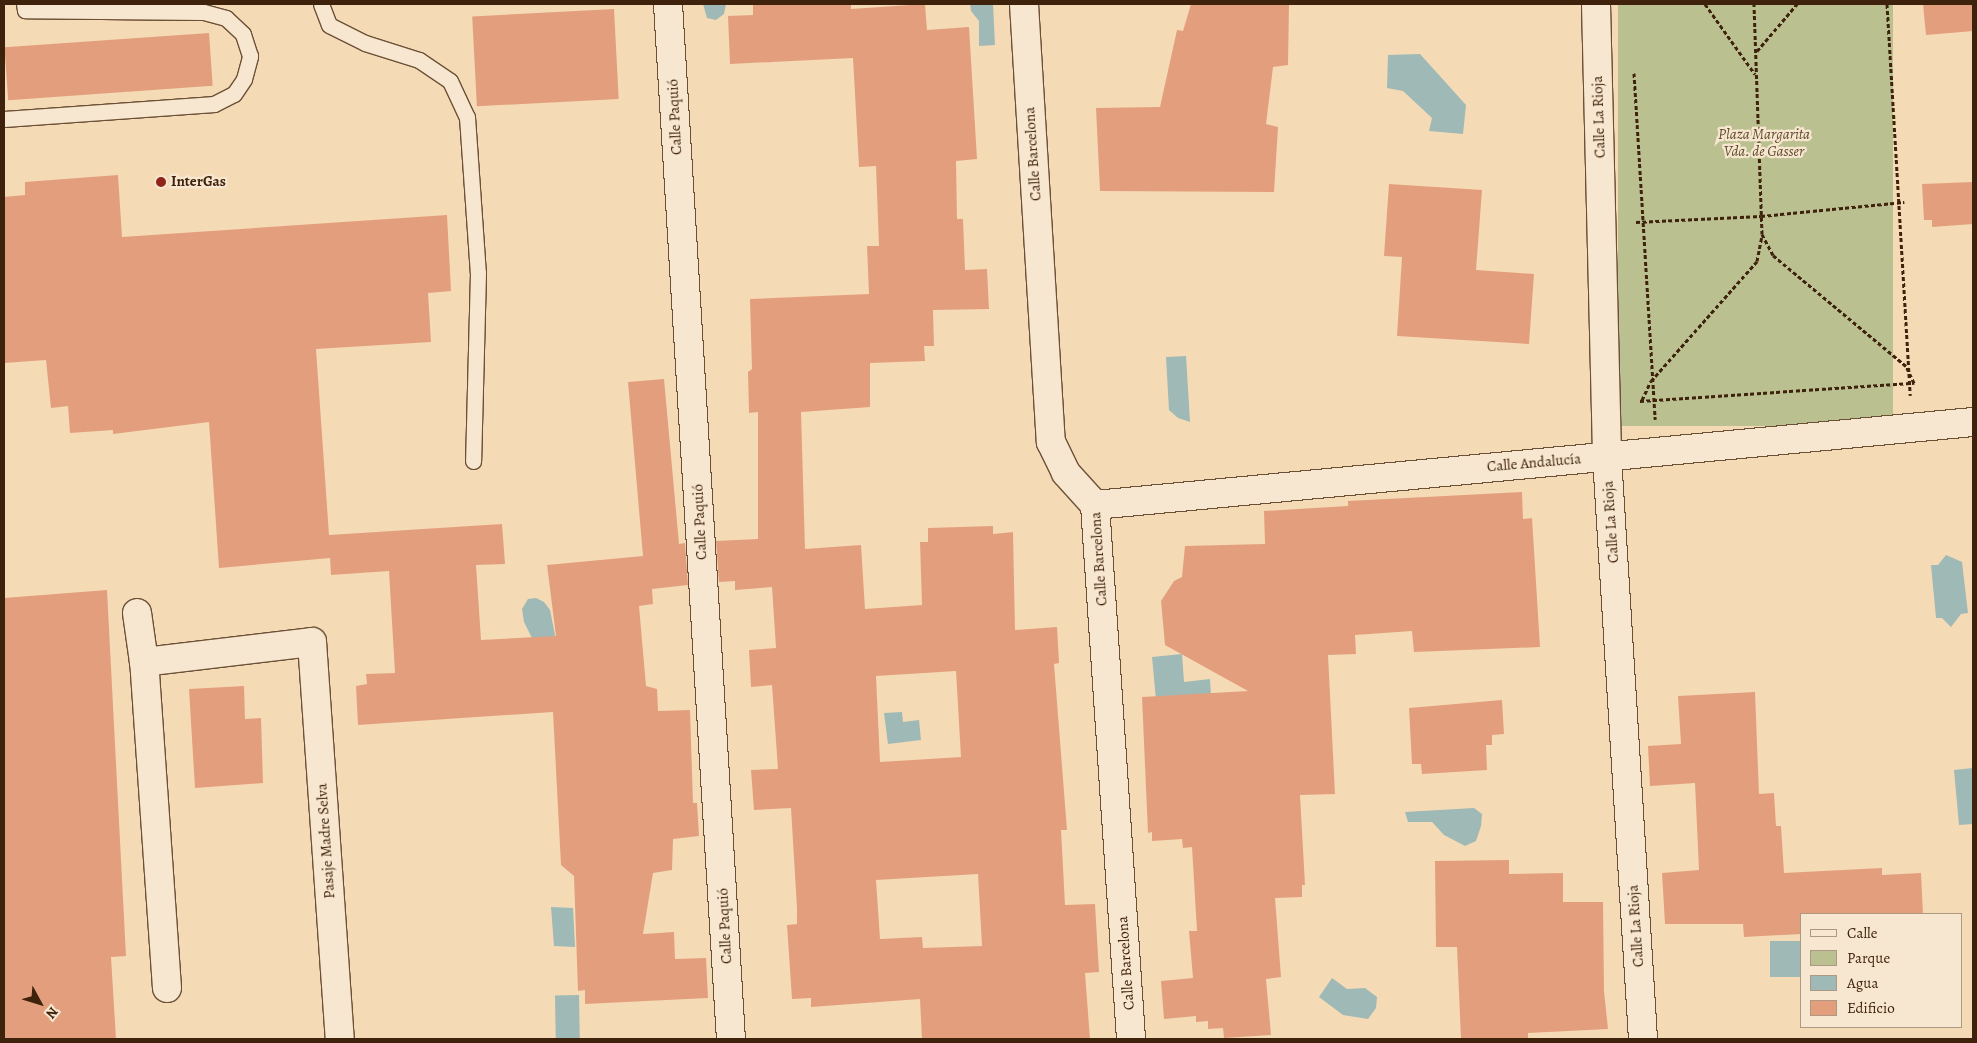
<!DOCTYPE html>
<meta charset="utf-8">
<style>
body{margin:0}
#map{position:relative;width:1977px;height:1043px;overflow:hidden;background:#f5dab6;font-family:Alegreya,serif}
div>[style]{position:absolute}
.green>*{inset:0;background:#bac090;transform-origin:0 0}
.water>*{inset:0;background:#9fb9b6;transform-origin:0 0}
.building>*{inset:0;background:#e39f7d;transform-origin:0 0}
.path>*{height:3px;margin-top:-1.5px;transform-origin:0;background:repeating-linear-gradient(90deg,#3f220c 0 4px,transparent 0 6.5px)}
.roads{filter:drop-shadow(1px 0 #6c5036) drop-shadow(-1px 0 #6c5036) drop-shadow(0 1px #6c5036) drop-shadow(0 -1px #6c5036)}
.service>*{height:15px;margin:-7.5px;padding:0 7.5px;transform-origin:7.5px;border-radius:7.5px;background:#f8e7d0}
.minor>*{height:28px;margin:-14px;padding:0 14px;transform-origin:14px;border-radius:14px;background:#f8e7d0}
.dots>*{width:14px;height:14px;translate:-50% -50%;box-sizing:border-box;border:2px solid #f8e7d0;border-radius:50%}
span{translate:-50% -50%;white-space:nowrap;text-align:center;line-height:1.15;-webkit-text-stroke:4.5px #f8e7d0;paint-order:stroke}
.street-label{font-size:15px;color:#3f220c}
.park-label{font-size:15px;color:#5e4a2d;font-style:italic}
.poi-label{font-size:15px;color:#3f220c;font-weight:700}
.left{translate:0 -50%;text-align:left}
.frame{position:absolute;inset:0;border:5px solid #3f220c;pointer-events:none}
.legend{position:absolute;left:1800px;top:913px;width:162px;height:115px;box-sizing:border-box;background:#f8e7d0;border:1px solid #ae9882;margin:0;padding:6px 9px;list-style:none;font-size:15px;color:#3f220c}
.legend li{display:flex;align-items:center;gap:10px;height:25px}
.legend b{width:25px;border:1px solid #ae9882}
.north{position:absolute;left:15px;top:978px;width:50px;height:50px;-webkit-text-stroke:4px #f8e7d0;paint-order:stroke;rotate:129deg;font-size:14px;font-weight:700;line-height:20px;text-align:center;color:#3f220c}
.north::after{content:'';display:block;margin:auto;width:18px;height:22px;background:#3f220c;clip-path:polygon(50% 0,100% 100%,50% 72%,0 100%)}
</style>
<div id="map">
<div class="green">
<div style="left:1618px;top:4px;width:275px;height:422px"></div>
</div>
<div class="water">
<div style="clip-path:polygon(703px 4px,726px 4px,724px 14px,716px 20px,707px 18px)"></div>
<div style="clip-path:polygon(970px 4px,993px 4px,995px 45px,979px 46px,979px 21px,971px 11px)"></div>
<div style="clip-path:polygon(1420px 54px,1466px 105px,1463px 134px,1429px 131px,1432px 118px,1403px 91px,1387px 88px,1388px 55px)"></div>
<div style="clip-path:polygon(1186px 356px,1190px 422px,1178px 418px,1169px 410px,1166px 357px)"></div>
<div style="clip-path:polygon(1946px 555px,1962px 562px,1968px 613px,1961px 614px,1951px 627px,1942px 618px,1936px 618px,1931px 565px,1938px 565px)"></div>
<div style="clip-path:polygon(536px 598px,544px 602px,550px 610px,555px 635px,551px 643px,536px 646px,524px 622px,522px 609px,528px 599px)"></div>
<div style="clip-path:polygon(1182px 654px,1184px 682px,1210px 679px,1211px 695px,1156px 700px,1152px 657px)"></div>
<div style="clip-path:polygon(902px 712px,903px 722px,919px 720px,921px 740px,888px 744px,884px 713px)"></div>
<div style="clip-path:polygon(1973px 768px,1973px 824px,1959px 825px,1954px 770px)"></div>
<div style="clip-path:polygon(1474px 808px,1482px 814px,1481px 826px,1476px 841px,1465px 846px,1444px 835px,1432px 822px,1408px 822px,1405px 812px)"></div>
<div style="clip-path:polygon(551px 907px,573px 908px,575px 947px,554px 946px)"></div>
<div style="left:1801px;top:941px;width:36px;height:31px;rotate:90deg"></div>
<div style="clip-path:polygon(1332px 978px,1347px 989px,1365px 988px,1377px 997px,1376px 1008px,1368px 1019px,1343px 1015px,1319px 997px)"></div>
<div style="left:579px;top:995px;width:44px;height:24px;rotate:89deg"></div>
</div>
<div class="building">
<div style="clip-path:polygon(evenodd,753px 4px,851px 4px,851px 9px,925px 4px,927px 30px,969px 27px,977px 159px,956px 161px,957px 219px,963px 219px,965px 270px,987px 269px,989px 309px,933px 310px,934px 346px,924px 346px,925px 361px,870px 363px,870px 407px,801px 412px,805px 549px,861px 545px,865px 609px,922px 605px,920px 542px,928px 542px,928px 528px,993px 526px,993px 534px,1013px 532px,1015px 630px,1057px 627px,1059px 663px,1054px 664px,1067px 830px,1061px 830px,1065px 905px,1095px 904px,1099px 972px,1085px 973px,1090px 1039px,922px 1039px,920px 999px,811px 1007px,811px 998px,792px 999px,787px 925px,797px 924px,797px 908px,791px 808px,754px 810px,751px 770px,778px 769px,772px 685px,751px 687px,749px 650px,776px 648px,772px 587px,735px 590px,735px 581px,719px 582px,716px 541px,758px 539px,758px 412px,749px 413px,748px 372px,752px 369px,750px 299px,869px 294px,867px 246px,879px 246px,876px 166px,859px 167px,853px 58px,730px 64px,728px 16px,753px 15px,753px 4px,956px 671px,961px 757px,880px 762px,876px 676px,956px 671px,753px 4px,978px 874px,982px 946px,923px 948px,922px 937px,880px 939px,876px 880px,978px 874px)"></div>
<div style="clip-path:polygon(1191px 4px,1289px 4px,1288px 65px,1273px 67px,1266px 124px,1278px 127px,1274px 192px,1100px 191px,1096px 108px,1160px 107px,1177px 30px,1183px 31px)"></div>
<div style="clip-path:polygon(1923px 4px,1973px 4px,1973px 31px,1926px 35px)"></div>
<div style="left:614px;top:9px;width:90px;height:142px;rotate:87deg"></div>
<div style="left:209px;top:33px;width:53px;height:205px;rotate:86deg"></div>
<div style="clip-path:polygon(118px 175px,122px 237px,447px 215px,451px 291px,428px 293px,431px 342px,316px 349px,329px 535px,502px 524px,505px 564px,476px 565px,481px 640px,556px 636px,547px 565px,643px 556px,628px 382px,664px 379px,679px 544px,685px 543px,688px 585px,652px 589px,653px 604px,639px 606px,646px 686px,657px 689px,658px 711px,690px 710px,693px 803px,697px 803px,699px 836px,673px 839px,672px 870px,653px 873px,643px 934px,674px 932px,675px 959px,706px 958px,708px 998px,585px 1004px,585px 990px,578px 991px,574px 876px,561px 865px,553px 712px,358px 725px,356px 686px,367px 684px,366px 674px,395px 673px,389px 571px,331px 575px,330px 558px,219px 568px,209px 422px,113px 434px,113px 430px,70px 433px,68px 406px,51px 408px,46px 360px,4px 363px,4px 197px,25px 195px,25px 182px)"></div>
<div style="clip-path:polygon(1973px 182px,1973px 224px,1932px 227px,1932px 220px,1924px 220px,1922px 184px)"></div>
<div style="clip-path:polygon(1389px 184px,1482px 190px,1476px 270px,1534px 274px,1529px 344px,1397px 336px,1402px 257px,1384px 256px)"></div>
<div style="clip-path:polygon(1522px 492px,1523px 519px,1532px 518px,1540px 647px,1414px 652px,1412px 631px,1355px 635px,1356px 654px,1328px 655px,1335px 794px,1300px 795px,1305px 885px,1302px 885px,1302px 897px,1275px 898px,1281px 977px,1266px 979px,1271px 1035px,1224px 1038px,1223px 1028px,1208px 1029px,1208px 1021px,1196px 1022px,1196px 1016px,1164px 1019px,1161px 981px,1193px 978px,1189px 931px,1197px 931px,1192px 847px,1183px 848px,1182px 839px,1152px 841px,1152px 832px,1148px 833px,1142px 697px,1248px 691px,1165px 645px,1161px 601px,1174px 581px,1182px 577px,1185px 546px,1265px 544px,1264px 511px,1348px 506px,1348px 501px)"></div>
<div style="clip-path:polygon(107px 590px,126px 956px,111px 957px,116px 1039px,4px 1039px,4px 598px)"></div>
<div style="clip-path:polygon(244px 686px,245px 719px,261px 718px,263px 783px,195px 788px,189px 689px)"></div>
<div style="clip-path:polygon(1755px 692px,1759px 794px,1774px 793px,1776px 826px,1781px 826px,1784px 873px,1882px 868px,1882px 875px,1921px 873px,1923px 914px,1801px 914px,1801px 934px,1744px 937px,1743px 924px,1665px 924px,1662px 873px,1699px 870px,1695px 783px,1650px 786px,1648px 746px,1681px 744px,1678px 696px)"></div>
<div style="clip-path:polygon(1502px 700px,1504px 734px,1492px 735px,1492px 745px,1486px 745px,1487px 770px,1422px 774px,1421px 764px,1412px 764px,1409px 708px)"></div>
<div style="clip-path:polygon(1509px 860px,1509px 874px,1563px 873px,1563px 902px,1603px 902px,1604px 991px,1608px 1029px,1528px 1033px,1528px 1039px,1461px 1039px,1457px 947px,1436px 947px,1435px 861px)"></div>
</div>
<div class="path">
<div style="left:1705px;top:4px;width:86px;rotate:54.5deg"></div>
<div style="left:1887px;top:4px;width:392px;rotate:86.6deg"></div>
<div style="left:1757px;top:51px;width:62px;rotate:-49.6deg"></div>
<div style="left:1634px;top:73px;width:347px;rotate:86.5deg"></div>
<div style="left:1636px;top:222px;width:125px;rotate:-2.7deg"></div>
<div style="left:1761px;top:216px;width:144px;rotate:-5.6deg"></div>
<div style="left:1642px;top:400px;width:21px;rotate:-65deg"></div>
<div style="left:1651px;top:381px;width:160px;rotate:-48.5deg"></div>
<div style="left:1757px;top:261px;width:26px;rotate:-79deg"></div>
<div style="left:1640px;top:401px;width:275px;rotate:-3.8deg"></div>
<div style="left:1914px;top:383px;width:19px;rotate:-115deg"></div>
<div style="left:1906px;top:366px;width:173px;rotate:-140.2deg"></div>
<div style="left:1773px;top:255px;width:24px;rotate:-118deg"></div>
<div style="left:1762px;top:234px;width:230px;rotate:-92deg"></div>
</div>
<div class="roads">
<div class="service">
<div style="left:321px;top:4px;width:22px;rotate:69deg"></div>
<div style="left:329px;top:25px;width:40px;rotate:26.6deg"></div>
<div style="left:365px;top:43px;width:57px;rotate:17.5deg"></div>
<div style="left:419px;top:60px;width:37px;rotate:34deg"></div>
<div style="left:450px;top:81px;width:40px;rotate:65deg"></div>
<div style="left:467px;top:117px;width:156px;rotate:86deg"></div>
<div style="left:478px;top:273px;width:188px;rotate:91.5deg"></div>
<div style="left:4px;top:119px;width:211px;rotate:-4.1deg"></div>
<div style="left:214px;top:104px;width:22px;rotate:-27deg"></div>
<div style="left:234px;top:94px;width:18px;rotate:-56deg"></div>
<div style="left:244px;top:79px;width:24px;rotate:-75deg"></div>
<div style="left:250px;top:56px;width:23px;rotate:-108deg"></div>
<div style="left:243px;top:34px;width:23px;rotate:-137deg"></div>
<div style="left:226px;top:18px;width:24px;rotate:-165deg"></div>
<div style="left:203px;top:12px;width:178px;rotate:-179.4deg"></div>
<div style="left:25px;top:10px;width:6px;rotate:-99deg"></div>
</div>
<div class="minor">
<div style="left:668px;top:4px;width:1037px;rotate:86.52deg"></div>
<div style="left:1024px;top:4px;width:439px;rotate:86.5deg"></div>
<div style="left:1051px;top:442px;width:34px;rotate:64deg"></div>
<div style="left:1066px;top:473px;width:43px;rotate:47.8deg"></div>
<div style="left:1095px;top:505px;width:535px;rotate:86.14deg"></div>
<div style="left:1596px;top:4px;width:453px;rotate:88.6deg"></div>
<div style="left:1607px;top:457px;width:583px;rotate:86.46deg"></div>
<div style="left:1095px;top:505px;width:882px;rotate:-5.4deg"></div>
<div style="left:137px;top:613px;width:49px;rotate:81.9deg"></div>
<div style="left:167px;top:988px;width:327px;rotate:-94deg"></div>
<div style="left:144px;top:662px;width:169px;rotate:-6.8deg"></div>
<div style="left:312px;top:642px;width:398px;rotate:86deg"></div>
</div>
</div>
<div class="dots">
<div style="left:161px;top:182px;background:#8f2418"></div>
</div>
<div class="street-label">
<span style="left:675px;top:117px;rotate:-93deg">Calle Paquió</span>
<span style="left:1599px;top:117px;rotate:-92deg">Calle La Rioja</span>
<span style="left:1033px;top:154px;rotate:-94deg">Calle Barcelona</span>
<span style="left:1534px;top:463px;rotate:-5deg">Calle Andalucía</span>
<span style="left:700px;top:522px;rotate:-93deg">Calle Paquió</span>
<span style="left:1611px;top:522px;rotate:-94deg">Calle La Rioja</span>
<span style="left:1099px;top:559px;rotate:-94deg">Calle Barcelona</span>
<span style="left:326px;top:841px;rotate:-94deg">Pasaje Madre Selva</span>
<span style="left:725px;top:926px;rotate:-93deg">Calle Paquió</span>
<span style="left:1636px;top:926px;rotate:-94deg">Calle La Rioja</span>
<span style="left:1126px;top:963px;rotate:-94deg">Calle Barcelona</span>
</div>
<div class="park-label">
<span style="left:1764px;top:143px">Plaza Margarita<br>Vda. de Gasser</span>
</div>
<div class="poi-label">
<span class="left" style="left:171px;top:182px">InterGas</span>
</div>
<div class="frame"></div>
<ul class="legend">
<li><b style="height:6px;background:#f8e7d0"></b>Calle</li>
<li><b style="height:14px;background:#bac090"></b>Parque</li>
<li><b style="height:14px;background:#9fb9b6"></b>Agua</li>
<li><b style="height:14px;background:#e39f7d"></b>Edificio</li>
</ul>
<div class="north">N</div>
</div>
